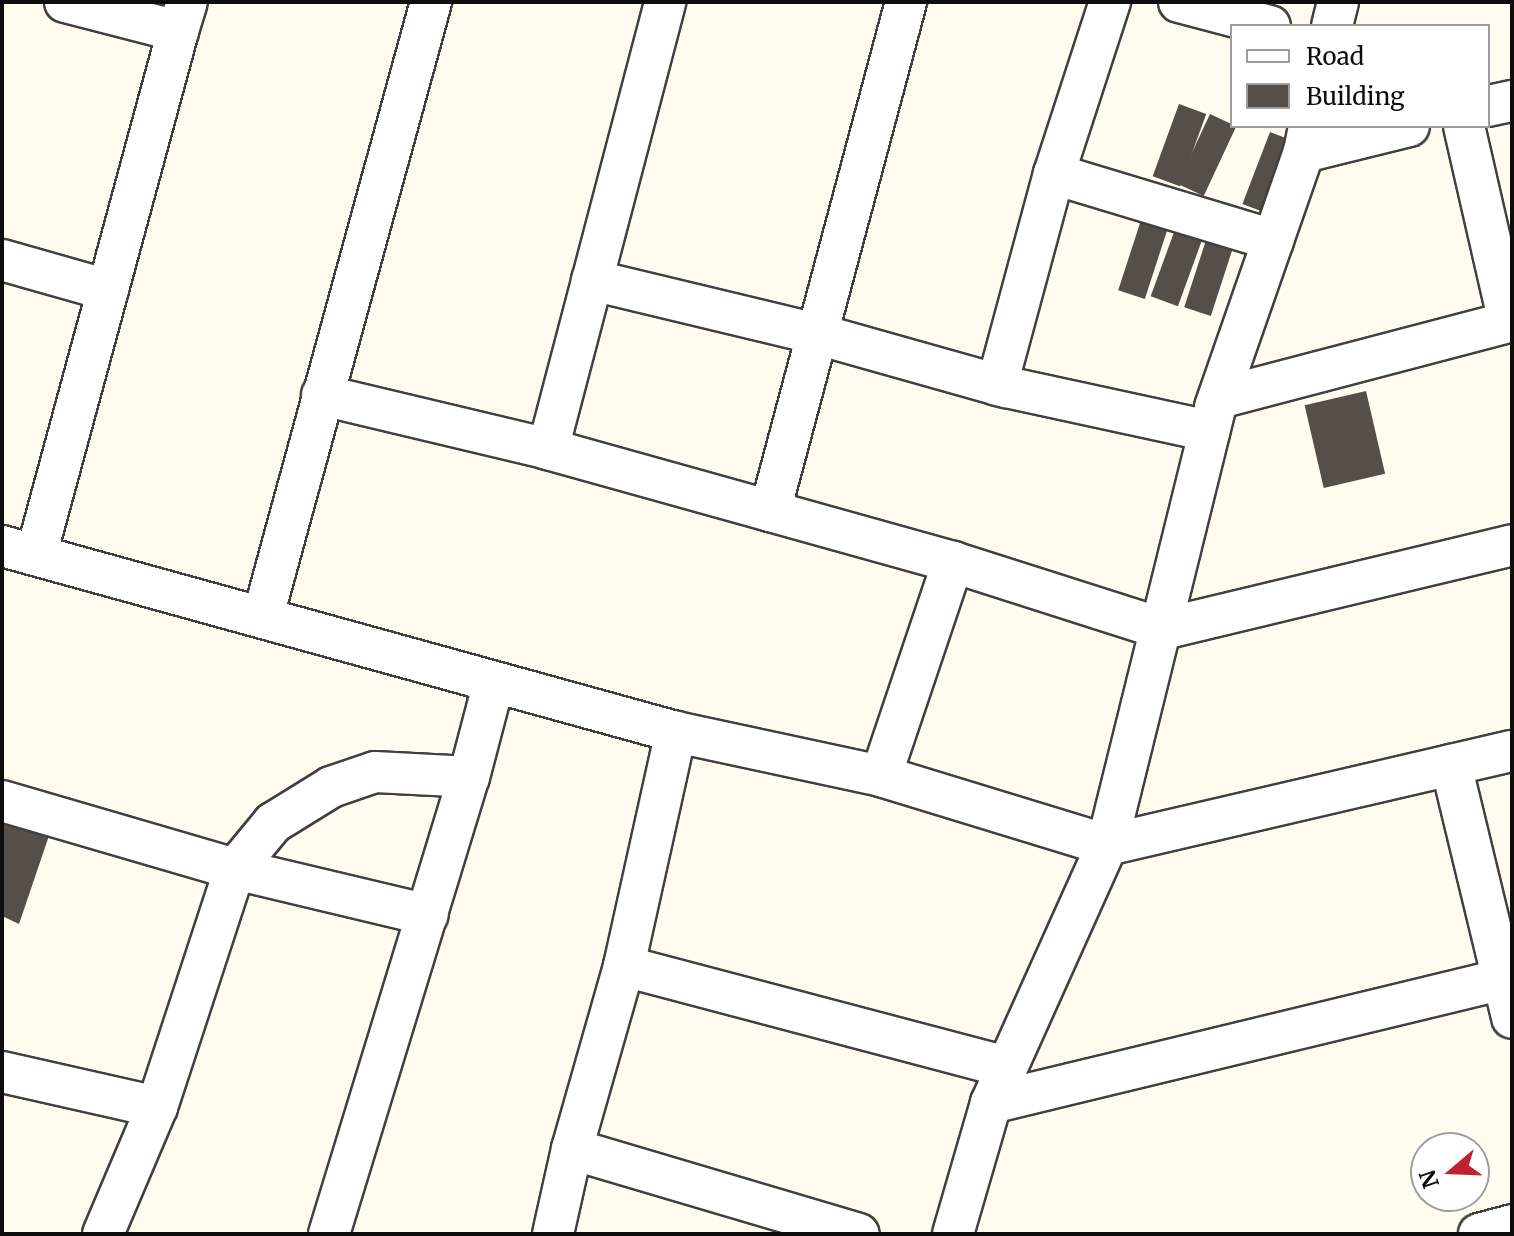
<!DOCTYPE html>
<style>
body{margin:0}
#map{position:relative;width:1514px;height:1236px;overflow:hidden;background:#fffbee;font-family:Merriweather,serif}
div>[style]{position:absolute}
.building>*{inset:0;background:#564e49;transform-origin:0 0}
.roads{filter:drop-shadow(2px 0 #404040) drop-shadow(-2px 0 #404040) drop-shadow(0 2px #404040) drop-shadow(0 -2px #404040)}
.minor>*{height:40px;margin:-20px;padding:0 20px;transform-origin:20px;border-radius:20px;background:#fff}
span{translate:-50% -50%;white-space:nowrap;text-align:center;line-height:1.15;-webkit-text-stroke:8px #fff;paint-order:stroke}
.frame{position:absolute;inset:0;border:4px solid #0d0d0d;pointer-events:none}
.legend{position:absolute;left:1230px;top:24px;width:260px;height:104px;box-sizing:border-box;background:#fff;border:2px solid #9e9e9e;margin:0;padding:10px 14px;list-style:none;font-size:24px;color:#0d0d0d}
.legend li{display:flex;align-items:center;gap:16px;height:40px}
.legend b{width:40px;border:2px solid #9e9e9e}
.north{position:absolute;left:1410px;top:1132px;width:80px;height:80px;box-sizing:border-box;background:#fff;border:2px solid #9e9e9e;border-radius:50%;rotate:251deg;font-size:22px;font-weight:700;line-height:32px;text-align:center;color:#0d0d0d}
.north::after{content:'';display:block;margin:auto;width:28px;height:36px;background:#c1222f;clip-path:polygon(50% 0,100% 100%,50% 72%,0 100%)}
</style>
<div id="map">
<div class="building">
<div style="left:1179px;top:104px;width:29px;height:77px;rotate:20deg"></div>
<div style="left:1210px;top:114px;width:29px;height:77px;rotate:25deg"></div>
<div style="left:1270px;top:132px;width:28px;height:77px;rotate:21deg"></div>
<div style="left:1142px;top:217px;width:28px;height:77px;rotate:18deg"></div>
<div style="left:1177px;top:224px;width:29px;height:77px;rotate:20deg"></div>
<div style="left:1208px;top:234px;width:28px;height:77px;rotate:18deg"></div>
<div style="left:1366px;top:391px;width:85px;height:63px;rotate:77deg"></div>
<div style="clip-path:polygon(2px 805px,54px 821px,19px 924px,2px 916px)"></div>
</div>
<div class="roads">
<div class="minor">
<div style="left:65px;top:2px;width:117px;rotate:14.4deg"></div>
<div style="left:178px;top:31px;width:30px;rotate:-73deg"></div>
<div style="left:1179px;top:2px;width:94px;rotate:14.8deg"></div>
<div style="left:1332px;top:26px;width:25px;rotate:-76deg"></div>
<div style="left:1488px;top:106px;width:25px;rotate:-12deg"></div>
<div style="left:1464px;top:126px;width:201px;rotate:77.1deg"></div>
<div style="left:1304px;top:152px;width:108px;rotate:-13.9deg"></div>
<div style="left:1054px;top:174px;width:229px;rotate:16.8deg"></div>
<div style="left:2px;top:260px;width:110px;rotate:15.8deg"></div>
<div style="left:592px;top:280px;width:231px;rotate:13.5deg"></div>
<div style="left:817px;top:334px;width:196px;rotate:15.7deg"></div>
<div style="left:1006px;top:387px;width:208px;rotate:12.2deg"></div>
<div style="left:997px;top:385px;width:219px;rotate:-74.9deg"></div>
<div style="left:1054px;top:174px;width:181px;rotate:-72deg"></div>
<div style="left:322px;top:395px;width:232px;rotate:13.4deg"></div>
<div style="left:548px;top:449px;width:420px;rotate:15.6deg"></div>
<div style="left:953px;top:562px;width:220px;rotate:17.7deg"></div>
<div style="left:1163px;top:629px;width:359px;rotate:-13.5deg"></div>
<div style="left:1219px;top:398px;width:303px;rotate:-14.7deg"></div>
<div style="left:548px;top:449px;width:462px;rotate:-75.3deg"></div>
<div style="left:770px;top:511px;width:527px;rotate:-75.04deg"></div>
<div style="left:2px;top:546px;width:699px;rotate:15.43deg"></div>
<div style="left:676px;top:732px;width:210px;rotate:12.1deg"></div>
<div style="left:881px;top:776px;width:236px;rotate:17deg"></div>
<div style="left:1107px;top:845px;width:416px;rotate:-13.1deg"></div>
<div style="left:36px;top:555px;width:543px;rotate:-74.84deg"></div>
<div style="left:263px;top:616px;width:637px;rotate:-74.7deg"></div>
<div style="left:1451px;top:765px;width:260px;rotate:76.4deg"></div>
<div style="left:881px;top:776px;width:226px;rotate:-71.4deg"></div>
<div style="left:2px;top:801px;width:243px;rotate:16.3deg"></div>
<div style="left:235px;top:869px;width:198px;rotate:13.4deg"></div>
<div style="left:624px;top:966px;width:396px;rotate:14.8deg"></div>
<div style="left:2px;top:1072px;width:159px;rotate:12.7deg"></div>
<div style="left:991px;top:1103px;width:536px;rotate:-13.6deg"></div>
<div style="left:572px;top:1149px;width:299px;rotate:16.5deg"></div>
<div style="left:103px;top:1234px;width:138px;rotate:-67deg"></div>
<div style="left:157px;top:1107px;width:250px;rotate:-71.9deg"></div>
<div style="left:235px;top:869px;width:60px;rotate:-50.4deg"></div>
<div style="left:273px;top:823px;width:68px;rotate:-31.8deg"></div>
<div style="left:331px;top:787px;width:46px;rotate:-18.8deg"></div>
<div style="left:375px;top:772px;width:94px;rotate:3deg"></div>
<div style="left:329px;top:1234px;width:478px;rotate:-73deg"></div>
<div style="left:469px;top:777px;width:98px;rotate:-75.3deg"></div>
<div style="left:553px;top:1234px;width:87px;rotate:-77.4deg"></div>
<div style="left:572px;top:1149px;width:190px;rotate:-74.1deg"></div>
<div style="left:624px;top:966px;width:240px;rotate:-77.5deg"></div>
<div style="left:953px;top:1234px;width:136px;rotate:-73.8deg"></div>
<div style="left:991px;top:1103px;width:283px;rotate:-65.8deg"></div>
<div style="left:1107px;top:845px;width:451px;rotate:-76.1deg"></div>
<div style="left:1215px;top:407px;width:270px;rotate:-70.8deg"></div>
<div style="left:1304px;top:152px;width:26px;rotate:-79deg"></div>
<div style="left:1479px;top:1234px;width:34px;rotate:-15deg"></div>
</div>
</div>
<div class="frame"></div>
<ul class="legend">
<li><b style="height:10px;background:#fff"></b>Road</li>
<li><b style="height:22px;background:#564e49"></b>Building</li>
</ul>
<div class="north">N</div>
</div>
